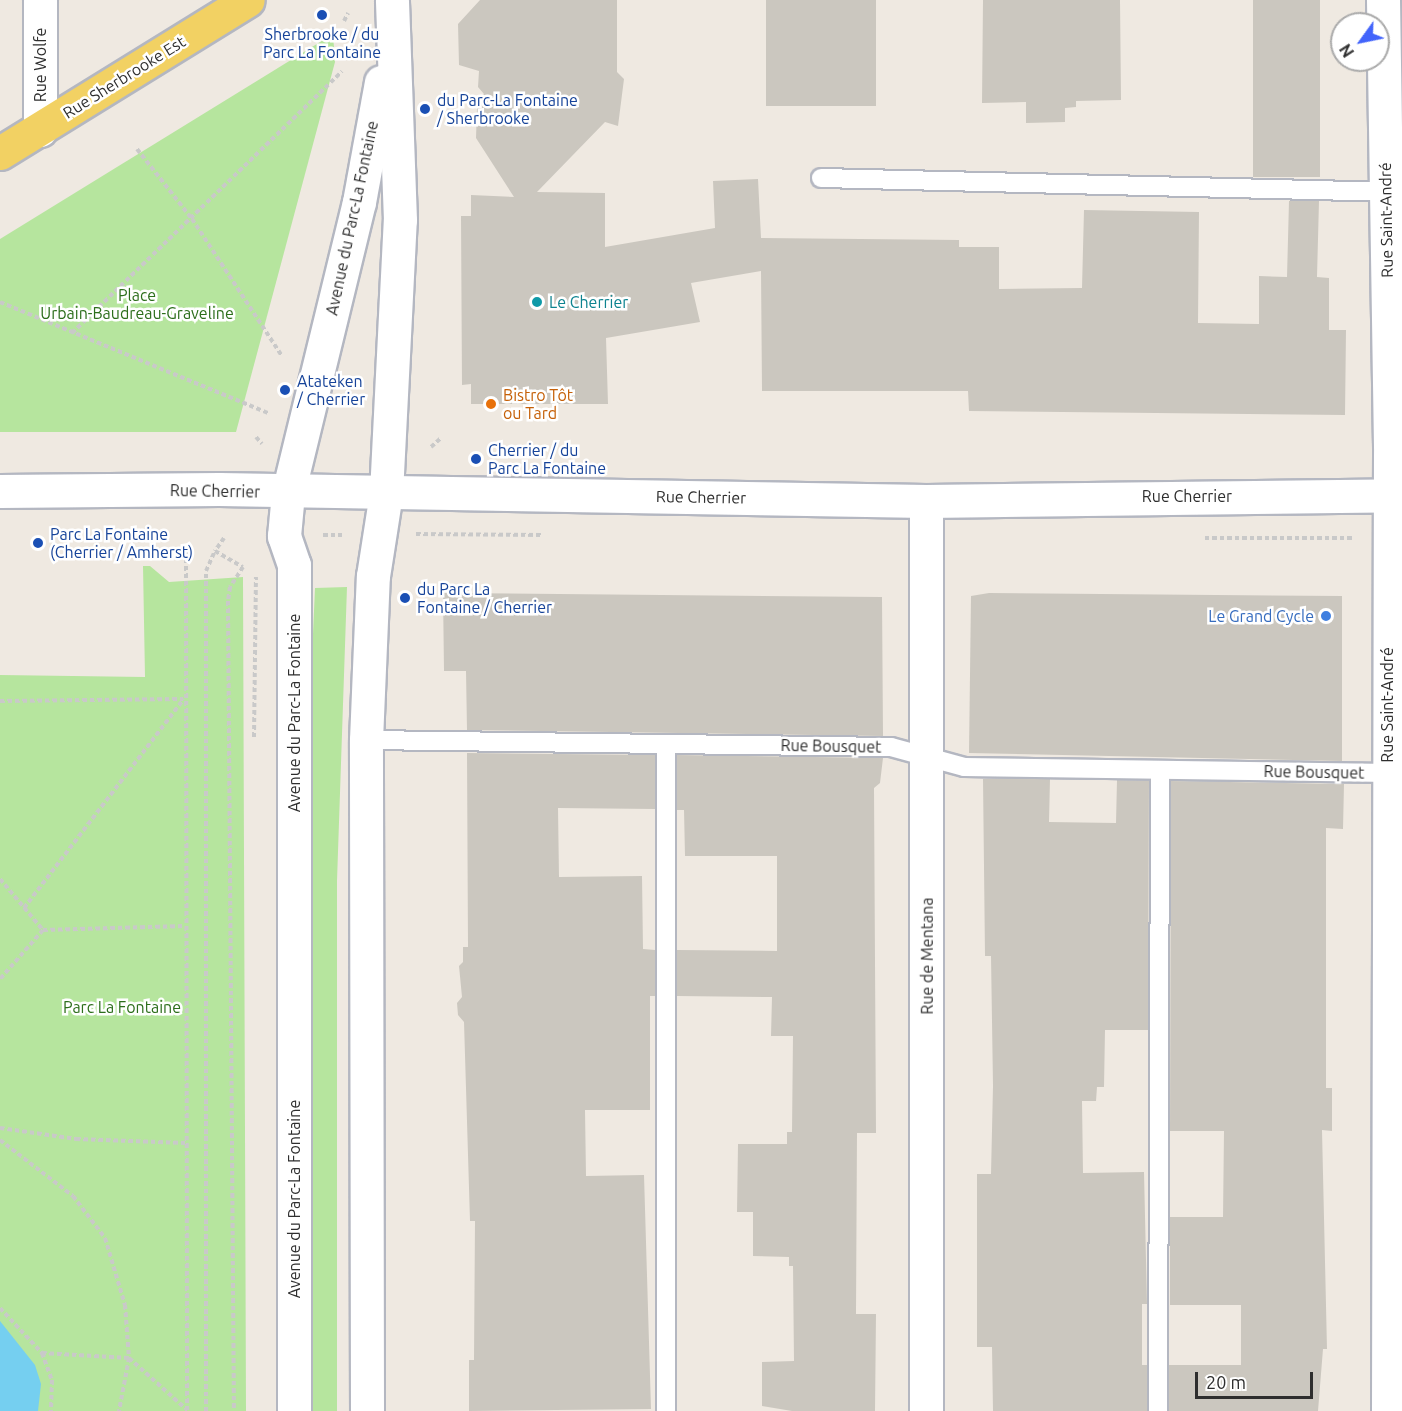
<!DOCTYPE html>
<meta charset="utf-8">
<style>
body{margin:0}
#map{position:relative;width:1402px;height:1411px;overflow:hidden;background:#efe9e1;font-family:Ubuntu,sans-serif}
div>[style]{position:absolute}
.green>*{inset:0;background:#b6e59e}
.water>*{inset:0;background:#75cff0}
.building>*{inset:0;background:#cbc7bf;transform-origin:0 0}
.path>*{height:4px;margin-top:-2px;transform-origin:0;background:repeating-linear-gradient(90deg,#c9c9c9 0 4.5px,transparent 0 7.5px)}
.roads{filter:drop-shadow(2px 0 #b4b7c1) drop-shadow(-2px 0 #b4b7c1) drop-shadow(0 2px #b4b7c1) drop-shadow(0 -2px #b4b7c1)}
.lane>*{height:18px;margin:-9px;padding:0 9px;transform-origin:9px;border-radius:9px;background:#fff}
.street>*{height:33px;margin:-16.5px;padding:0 16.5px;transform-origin:16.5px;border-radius:16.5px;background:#fff}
.primary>*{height:33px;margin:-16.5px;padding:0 16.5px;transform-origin:16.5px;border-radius:16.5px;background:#f2d163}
.dots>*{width:16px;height:16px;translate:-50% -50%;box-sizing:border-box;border:3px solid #fff;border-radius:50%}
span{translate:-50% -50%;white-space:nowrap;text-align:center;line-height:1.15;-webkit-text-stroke:5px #fff;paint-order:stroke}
.transit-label{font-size:16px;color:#164399}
.left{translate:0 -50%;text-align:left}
.street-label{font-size:16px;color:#2e2e2e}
.park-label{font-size:16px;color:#2c6e1b}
.culture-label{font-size:16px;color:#0d838f}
.food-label{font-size:16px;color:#c56008}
.shop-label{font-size:16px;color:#366cbe}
.right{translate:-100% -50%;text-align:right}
.north{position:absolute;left:1330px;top:12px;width:60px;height:60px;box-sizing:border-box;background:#fff;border:2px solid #ababab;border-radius:50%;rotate:237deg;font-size:16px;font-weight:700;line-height:24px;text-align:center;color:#2e2e2e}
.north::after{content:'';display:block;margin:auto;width:21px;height:27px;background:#4264fb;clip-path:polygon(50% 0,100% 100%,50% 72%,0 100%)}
.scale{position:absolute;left:1195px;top:1372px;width:118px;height:27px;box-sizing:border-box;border:3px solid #2e2e2e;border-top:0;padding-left:8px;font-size:18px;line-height:21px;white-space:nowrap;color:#2e2e2e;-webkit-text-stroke:4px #fff;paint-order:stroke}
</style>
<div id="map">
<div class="green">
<div style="clip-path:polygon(333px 34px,335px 62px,236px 432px,0 432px,0 239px)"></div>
<div style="clip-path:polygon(143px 566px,150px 566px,169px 582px,243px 577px,246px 1411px,0 1411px,0 675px,145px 677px)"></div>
<div style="clip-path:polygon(347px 587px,337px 881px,337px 1411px,309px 1411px,309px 725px,315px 588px)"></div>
</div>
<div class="water">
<div style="clip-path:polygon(0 1321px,35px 1365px,41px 1384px,38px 1411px,0 1411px)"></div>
</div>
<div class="building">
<div style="clip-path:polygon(480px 0,617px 0,617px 72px,624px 79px,618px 126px,605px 122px,537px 192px,605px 193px,605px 247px,715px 228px,713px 181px,758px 179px,761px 238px,959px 240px,959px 247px,999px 247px,999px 289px,1082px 288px,1084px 210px,1199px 212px,1198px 323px,1259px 324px,1259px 276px,1287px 277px,1289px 201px,1319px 201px,1317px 277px,1329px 278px,1329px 330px,1346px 330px,1345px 415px,969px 411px,968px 391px,762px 391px,761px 271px,691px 283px,700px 322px,606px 338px,608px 404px,471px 404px,471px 384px,462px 385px,461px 216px,471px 216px,471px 195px,514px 197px,476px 138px,477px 108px,484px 94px,478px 87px,479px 71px,459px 65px,458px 24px)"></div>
<div style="left:766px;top:0;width:110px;height:106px"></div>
<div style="clip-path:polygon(983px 0,1120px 0,1121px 100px,1076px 101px,1076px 107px,1065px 108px,1065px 122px,1026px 123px,1026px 102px,982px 103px)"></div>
<div style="left:1253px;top:0;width:67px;height:177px"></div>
<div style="clip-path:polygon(443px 593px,882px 597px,883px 736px,467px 730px,466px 671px,444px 671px)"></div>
<div style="clip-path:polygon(989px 593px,1342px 596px,1342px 761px,969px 753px,971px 596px)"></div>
<div style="clip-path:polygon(467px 753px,655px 755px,655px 809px,558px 808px,559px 877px,642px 876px,643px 949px,655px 950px,655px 996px,650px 996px,650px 1110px,585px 1110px,586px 1176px,644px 1175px,651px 1409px,469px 1411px,469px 1360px,474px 1360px,475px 1221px,470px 1221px,464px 1022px,458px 1015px,457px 1003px,462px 997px,459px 966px,463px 962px,463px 947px,468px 947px)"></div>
<div style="clip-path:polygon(677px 755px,883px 758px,880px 783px,874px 788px,876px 1133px,857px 1133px,856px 1314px,876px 1314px,875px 1411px,792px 1411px,762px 1406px,762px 1362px,794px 1361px,793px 1266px,789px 1266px,789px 1257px,753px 1256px,753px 1212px,737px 1212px,738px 1144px,787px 1144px,787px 1132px,792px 1132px,793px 1036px,771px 1036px,772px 997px,677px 996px,677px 950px,777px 951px,777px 856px,685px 856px,684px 810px,677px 810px)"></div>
<div style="clip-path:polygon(983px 779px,1050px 779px,1049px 822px,1116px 823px,1117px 780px,1149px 781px,1148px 1030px,1105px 1030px,1104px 1087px,1097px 1087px,1096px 1101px,1082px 1101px,1083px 1173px,1144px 1172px,1147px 1304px,1142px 1304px,1142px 1365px,1147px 1365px,1147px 1411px,993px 1411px,992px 1347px,977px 1347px,977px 1174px,991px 1174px,993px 1086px,991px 956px,985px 956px)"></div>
<div style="clip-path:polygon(1171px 781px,1344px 784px,1343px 829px,1326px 828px,1326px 1088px,1332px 1088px,1332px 1131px,1322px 1130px,1327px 1349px,1323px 1349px,1318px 1411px,1169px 1411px,1169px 1365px,1241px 1365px,1241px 1305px,1170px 1305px,1170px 1217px,1223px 1217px,1224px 1131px,1170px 1131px)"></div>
</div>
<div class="path">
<div style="left:344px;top:21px;width:9px;rotate:-63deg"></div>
<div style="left:137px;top:149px;width:89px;rotate:51.8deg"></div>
<div style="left:192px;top:219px;width:164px;rotate:56.7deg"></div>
<div style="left:0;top:302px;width:292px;rotate:22.5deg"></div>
<div style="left:72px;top:333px;width:376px;rotate:-44.1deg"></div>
<div style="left:256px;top:437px;width:9px;rotate:49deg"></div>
<div style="left:431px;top:447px;width:13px;rotate:-42deg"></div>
<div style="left:416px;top:534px;width:127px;rotate:0.5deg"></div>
<div style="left:323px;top:535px;width:19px"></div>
<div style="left:224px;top:538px;width:16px;rotate:125deg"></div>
<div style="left:215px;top:551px;width:32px;rotate:30deg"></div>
<div style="left:243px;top:567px;width:24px;rotate:123deg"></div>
<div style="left:230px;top:587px;width:14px;rotate:98deg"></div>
<div style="left:228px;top:601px;width:810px;rotate:89.58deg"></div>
<div style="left:1205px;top:538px;width:148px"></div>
<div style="left:186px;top:551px;width:860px;rotate:89.93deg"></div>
<div style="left:0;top:701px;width:183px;rotate:-0.6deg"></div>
<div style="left:254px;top:737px;width:160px;rotate:-89.3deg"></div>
<div style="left:0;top:879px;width:67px;rotate:49.9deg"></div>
<div style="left:43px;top:930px;width:65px;rotate:131.3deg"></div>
<div style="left:24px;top:908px;width:263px;rotate:-52.6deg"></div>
<div style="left:43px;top:930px;width:142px;rotate:-1.6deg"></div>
<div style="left:0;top:1128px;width:77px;rotate:8.2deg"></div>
<div style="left:76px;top:1139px;width:110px;rotate:2.1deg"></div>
<div style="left:0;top:1140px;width:92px;rotate:37.5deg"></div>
<div style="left:73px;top:1196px;width:53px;rotate:52.7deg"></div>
<div style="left:105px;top:1238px;width:70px;rotate:73.4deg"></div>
<div style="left:125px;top:1305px;width:53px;rotate:85.7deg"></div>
<div style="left:129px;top:1358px;width:54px;rotate:100.7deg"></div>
<div style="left:0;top:1308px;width:62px;rotate:47deg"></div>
<div style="left:42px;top:1353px;width:29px;rotate:70deg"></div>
<div style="left:52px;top:1380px;width:31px;rotate:92deg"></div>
<div style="left:42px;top:1353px;width:87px;rotate:3.3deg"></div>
<div style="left:129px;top:1358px;width:76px;rotate:41.8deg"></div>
<div style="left:206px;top:1411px;width:840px;rotate:-90deg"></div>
<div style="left:206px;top:571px;width:22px;rotate:-66deg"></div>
</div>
<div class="roads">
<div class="lane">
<div style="left:821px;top:178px;width:571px;rotate:1.4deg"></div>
<div style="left:366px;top:740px;width:525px;rotate:0.76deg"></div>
<div style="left:891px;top:747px;width:76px;rotate:15.3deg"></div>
<div style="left:964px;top:767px;width:433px;rotate:0.8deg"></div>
<div style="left:666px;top:1411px;width:667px;rotate:-90deg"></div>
<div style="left:1158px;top:1411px;width:641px;rotate:-89.82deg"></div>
</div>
<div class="street">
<div style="left:1383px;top:0;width:455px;rotate:89.1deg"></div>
<div style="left:1390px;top:455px;width:956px;rotate:90.12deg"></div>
<div style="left:40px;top:130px;width:130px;rotate:-90deg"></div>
<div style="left:0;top:491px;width:219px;rotate:-0.5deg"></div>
<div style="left:219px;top:489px;width:707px;rotate:0.97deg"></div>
<div style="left:926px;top:501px;width:476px;rotate:-0.7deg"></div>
<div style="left:926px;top:501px;width:910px;rotate:90deg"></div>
<div style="left:294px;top:1411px;width:846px;rotate:-90deg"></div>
<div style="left:294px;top:565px;width:31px;rotate:-109deg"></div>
<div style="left:284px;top:536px;width:43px;rotate:-84.7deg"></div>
<div style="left:288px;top:493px;width:300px;rotate:-76.3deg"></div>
<div style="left:359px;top:202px;width:122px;rotate:-79.6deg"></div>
<div style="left:367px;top:1411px;width:671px;rotate:-90.09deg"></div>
<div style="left:366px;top:740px;width:164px;rotate:-87.6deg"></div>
<div style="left:373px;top:576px;width:84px;rotate:-81.1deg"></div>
<div style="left:386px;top:493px;width:273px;rotate:-87.1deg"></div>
<div style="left:400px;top:220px;width:220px;rotate:-92.1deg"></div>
</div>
<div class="primary">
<div style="left:0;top:153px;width:291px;rotate:-31.7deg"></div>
</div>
</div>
<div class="dots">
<div style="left:322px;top:15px;background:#1a4fb4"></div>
<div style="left:425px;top:109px;background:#1a4fb4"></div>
<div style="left:537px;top:302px;background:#0f9aa8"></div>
<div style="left:285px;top:390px;background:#1a4fb4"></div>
<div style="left:491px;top:404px;background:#e8710a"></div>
<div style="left:476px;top:459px;background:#1a4fb4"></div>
<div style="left:38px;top:543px;background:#1a4fb4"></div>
<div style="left:405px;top:598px;background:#1a4fb4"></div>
<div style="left:1326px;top:616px;background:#3f7fe0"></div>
</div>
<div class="transit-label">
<span style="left:322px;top:43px">Sherbrooke / du<br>Parc La Fontaine</span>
<span class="left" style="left:437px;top:109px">du Parc-La Fontaine<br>/ Sherbrooke</span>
<span class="left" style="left:297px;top:390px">Atateken<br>/ Cherrier</span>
<span class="left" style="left:488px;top:459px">Cherrier / du<br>Parc La Fontaine</span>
<span class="left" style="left:50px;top:543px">Parc La Fontaine<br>(Cherrier / Amherst)</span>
<span class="left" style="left:417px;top:598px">du Parc La<br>Fontaine / Cherrier</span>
</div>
<div class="street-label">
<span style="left:40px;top:65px;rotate:-90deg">Rue Wolfe</span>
<span style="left:124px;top:77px;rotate:-32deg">Rue Sherbrooke Est</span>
<span style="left:352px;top:218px;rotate:-78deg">Avenue du Parc-La Fontaine</span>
<span style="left:1386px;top:220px;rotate:-91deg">Rue Saint-André</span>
<span style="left:215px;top:491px;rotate:1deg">Rue Cherrier</span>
<span style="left:1187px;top:496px">Rue Cherrier</span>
<span style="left:701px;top:497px;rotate:1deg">Rue Cherrier</span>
<span style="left:1387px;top:705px;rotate:-90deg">Rue Saint-André</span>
<span style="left:294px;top:713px;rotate:-90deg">Avenue du Parc-La Fontaine</span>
<span style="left:831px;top:746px;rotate:1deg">Rue Bousquet</span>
<span style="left:1314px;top:772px;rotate:1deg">Rue Bousquet</span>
<span style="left:927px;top:956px;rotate:-90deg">Rue de Mentana</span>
<span style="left:294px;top:1199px;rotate:-90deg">Avenue du Parc-La Fontaine</span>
</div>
<div class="park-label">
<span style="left:137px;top:304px">Place<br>Urbain-Baudreau-Graveline</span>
<span style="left:122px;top:1007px">Parc La Fontaine</span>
</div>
<div class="culture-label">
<span class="left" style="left:549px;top:302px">Le Cherrier</span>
</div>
<div class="food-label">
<span class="left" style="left:503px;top:404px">Bistro Tôt<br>ou Tard</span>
</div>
<div class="shop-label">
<span class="right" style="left:1314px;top:616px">Le Grand Cycle</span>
</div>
<div class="north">N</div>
<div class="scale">20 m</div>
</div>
